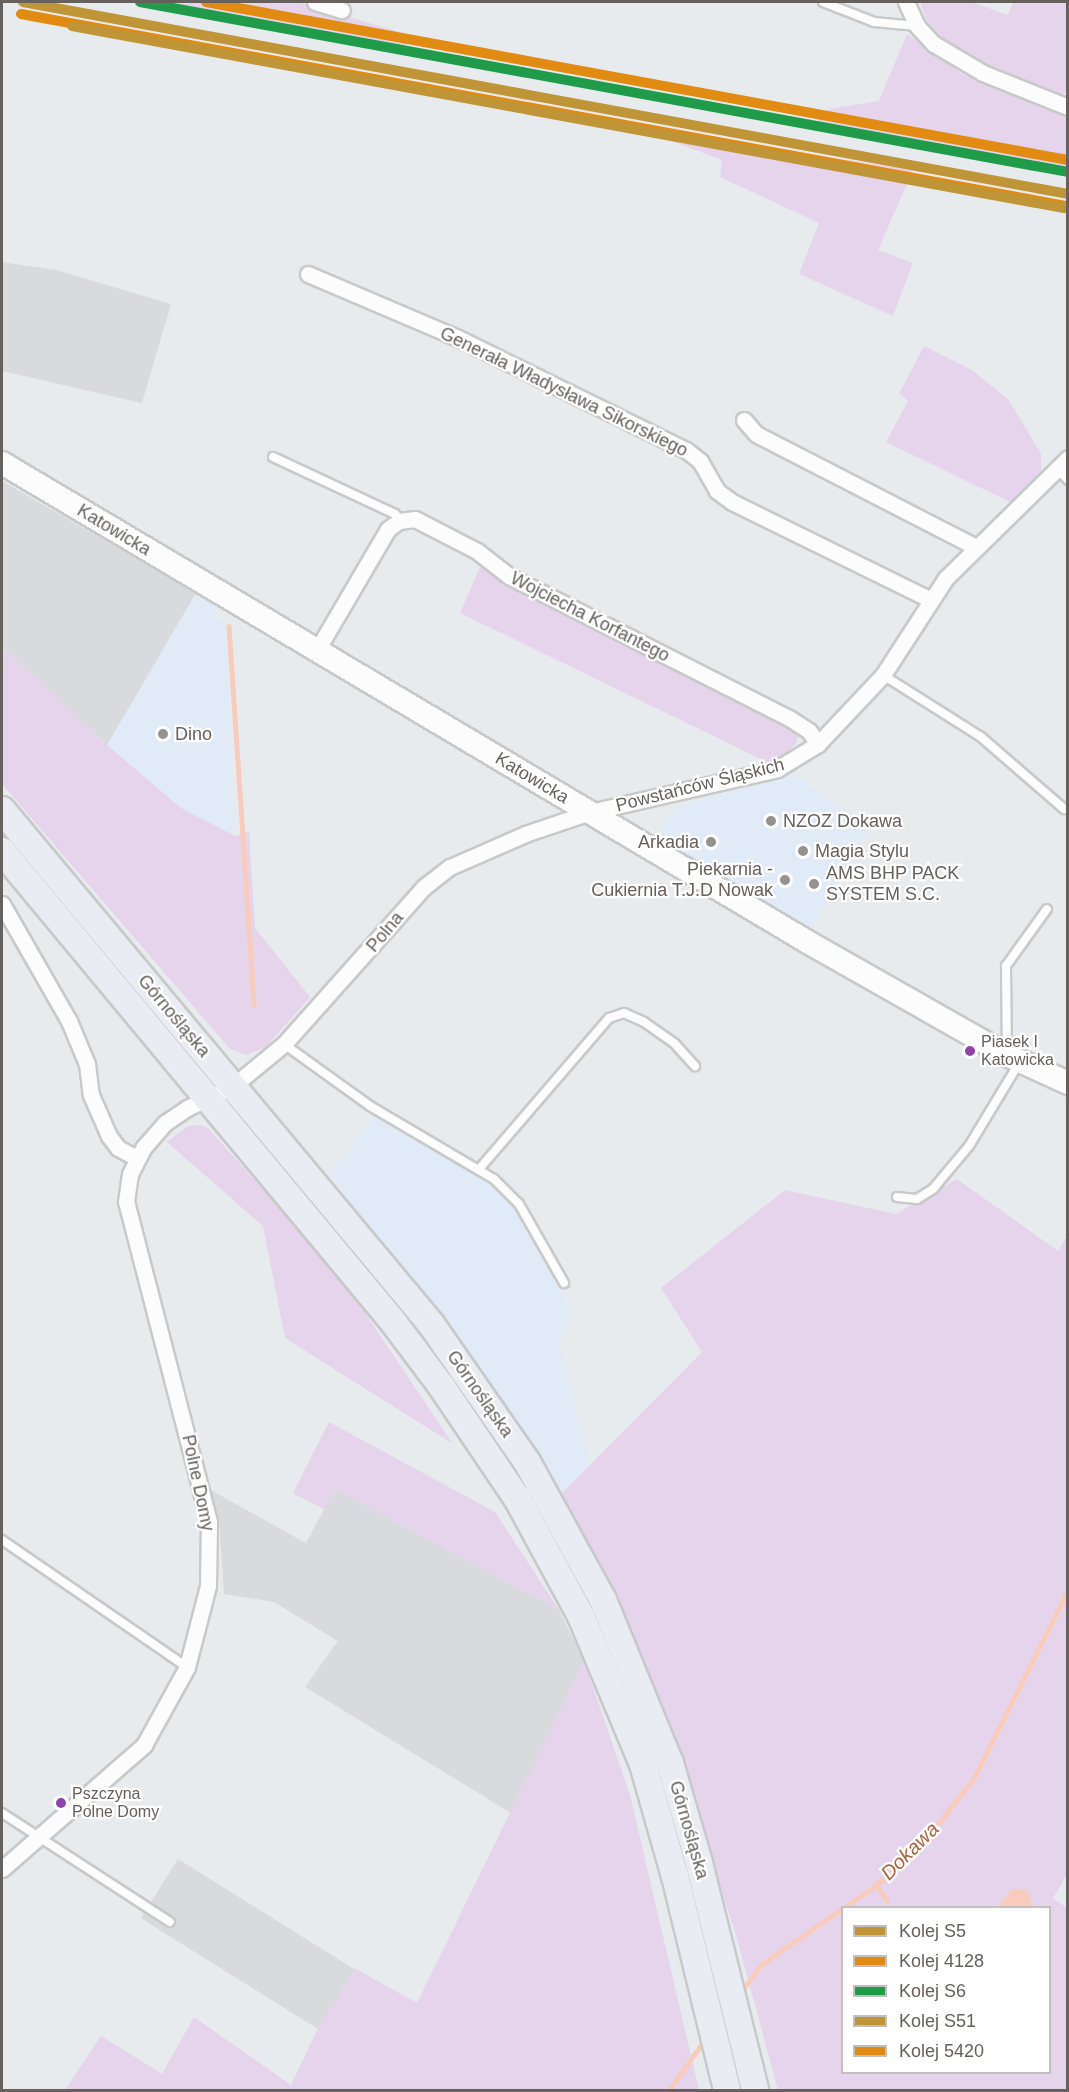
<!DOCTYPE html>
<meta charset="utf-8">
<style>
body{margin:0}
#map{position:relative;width:1069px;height:2092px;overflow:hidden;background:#e8ebee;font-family:Arial,sans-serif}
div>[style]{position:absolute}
.commercial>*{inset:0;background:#e1eaf7}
.industrial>*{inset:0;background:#d8dade;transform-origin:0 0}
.green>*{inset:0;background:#e5d4eb}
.water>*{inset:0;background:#f8ccbc}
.stream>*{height:4.5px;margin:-2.25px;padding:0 2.25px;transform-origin:2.25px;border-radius:2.25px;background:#f8ccbc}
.roads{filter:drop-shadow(2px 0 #c8c9c9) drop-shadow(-2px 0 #c8c9c9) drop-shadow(0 2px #c8c9c9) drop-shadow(0 -2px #c8c9c9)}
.lane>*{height:8px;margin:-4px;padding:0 4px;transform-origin:4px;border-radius:4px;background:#fcfcfc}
.street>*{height:15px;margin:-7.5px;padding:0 7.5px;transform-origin:7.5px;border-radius:7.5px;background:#fcfcfc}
.secondary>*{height:22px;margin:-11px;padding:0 11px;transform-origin:11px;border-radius:11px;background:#fcfcfc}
.primary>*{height:26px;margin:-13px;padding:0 13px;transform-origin:13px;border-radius:13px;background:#e9edf3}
.rail-1>*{height:10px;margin:-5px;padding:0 5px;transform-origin:5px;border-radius:5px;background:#c09538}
.rail-2>*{height:10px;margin:-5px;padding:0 5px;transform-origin:5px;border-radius:5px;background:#e18b13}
.rail-3>*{height:10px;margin:-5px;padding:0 5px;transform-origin:5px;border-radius:5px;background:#1f9b4a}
.rail-4>*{height:10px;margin:-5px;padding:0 5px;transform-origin:5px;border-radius:5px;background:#c09538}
.rail-5>*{height:10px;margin:-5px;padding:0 5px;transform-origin:5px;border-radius:5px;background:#e18b13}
.dots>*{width:16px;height:16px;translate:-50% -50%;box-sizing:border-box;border:3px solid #fff;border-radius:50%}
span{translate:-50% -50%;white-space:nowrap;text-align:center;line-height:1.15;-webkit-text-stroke:4.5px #fff;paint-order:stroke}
.bus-label{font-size:16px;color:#67615d}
.left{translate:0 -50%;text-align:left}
.street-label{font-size:18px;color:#67615d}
.poi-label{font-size:18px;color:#67615d}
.right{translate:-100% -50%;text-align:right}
.water-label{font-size:20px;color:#ad623c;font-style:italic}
.frame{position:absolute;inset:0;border:3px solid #67615d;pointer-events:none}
.legend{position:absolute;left:841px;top:1906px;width:210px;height:168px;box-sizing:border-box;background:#fff;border:2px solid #c2c0be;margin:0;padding:8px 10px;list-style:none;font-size:18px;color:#67615d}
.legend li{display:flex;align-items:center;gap:12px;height:30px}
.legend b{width:30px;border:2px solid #c2c0be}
</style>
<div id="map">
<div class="commercial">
<div style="clip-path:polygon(196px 593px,218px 606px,213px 614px,226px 622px,235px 836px,181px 808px,107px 745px)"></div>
<div style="clip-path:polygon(796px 774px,869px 831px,810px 930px,656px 838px,677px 806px)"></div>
<div style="clip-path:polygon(379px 1111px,515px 1184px,571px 1311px,559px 1345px,590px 1465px,562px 1493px,330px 1174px)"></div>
</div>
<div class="industrial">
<div style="clip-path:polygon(2px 262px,56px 270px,171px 304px,142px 403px,2px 371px)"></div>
<div style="clip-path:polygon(2px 481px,196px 593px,107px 745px,2px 647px)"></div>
<div style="clip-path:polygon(209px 1489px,306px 1543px,335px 1489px,559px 1610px,584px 1661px,511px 1813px,305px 1687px,338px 1641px,274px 1602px,224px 1594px,219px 1520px)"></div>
<div style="left:178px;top:1859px;width:209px;height:70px;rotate:32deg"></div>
</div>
<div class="green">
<div style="clip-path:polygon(164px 2px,298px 2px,410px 35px,404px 51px,164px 5px)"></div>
<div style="clip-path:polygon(920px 2px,971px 2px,1008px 15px,1013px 2px,1067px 2px,1067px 87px,1063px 98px,986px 70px,957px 52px,928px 23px)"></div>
<div style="clip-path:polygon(907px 34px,962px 74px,1067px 115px,1067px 176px,815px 124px,829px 109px,879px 101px)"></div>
<div style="clip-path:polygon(637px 128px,913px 170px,878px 250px,913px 263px,893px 316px,799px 274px,819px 223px,720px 177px,722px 160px)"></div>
<div style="clip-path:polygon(924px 346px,972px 370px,1008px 399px,1041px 454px,1041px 475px,1012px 503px,886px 442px,908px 401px,899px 394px)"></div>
<div style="clip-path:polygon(484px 558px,788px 720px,798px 732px,797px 742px,788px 753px,769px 763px,460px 613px)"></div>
<div style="clip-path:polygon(2px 647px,107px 745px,181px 808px,235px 836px,249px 832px,255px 928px,310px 997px,266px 1047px,246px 1055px,230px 1049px,2px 784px)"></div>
<div style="clip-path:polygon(200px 1125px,209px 1129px,341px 1277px,453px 1444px,285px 1338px,263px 1226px,167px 1142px,188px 1126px)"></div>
<div style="clip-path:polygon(evenodd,957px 1179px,1058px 1251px,1067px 1236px,1068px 1873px,1053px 1898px,1067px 1908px,1067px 2090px,778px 2090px,736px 1935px,655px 1689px,562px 1493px,702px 1352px,661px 1288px,785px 1190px,896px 1214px,957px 1179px,842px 1908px,1050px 1908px,1050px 2072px,842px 2072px,842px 1908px)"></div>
<div style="clip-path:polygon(329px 1422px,495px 1512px,559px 1610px,335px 1489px,324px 1509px,293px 1493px)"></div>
<div style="clip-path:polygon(584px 1661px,630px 1795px,699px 2090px,65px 2090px,101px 2036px,162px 2074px,194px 2017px,291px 2085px,318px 2028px,356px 1969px,417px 2003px)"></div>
</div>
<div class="water">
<div style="clip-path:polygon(1012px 1889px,1027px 1890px,1033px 1907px,997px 1907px)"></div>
</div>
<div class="stream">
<div style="left:229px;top:626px;width:380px;rotate:86.2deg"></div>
<div style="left:876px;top:1885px;width:19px;rotate:54deg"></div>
<div style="left:740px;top:1993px;width:36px;rotate:-53deg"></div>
<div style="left:762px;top:1964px;width:139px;rotate:-34.7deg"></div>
<div style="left:876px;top:1885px;width:71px;rotate:-42.7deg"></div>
<div style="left:928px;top:1837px;width:75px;rotate:-52.1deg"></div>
<div style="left:974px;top:1778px;width:210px;rotate:-63.4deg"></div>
<div style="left:669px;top:2090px;width:64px;rotate:-54.6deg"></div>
</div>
<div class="roads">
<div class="lane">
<div style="left:823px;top:2px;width:55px;rotate:21.4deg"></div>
<div style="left:874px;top:22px;width:43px;rotate:5.3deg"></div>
<div style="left:273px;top:457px;width:135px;rotate:25deg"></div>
<div style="left:395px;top:514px;width:8px;rotate:60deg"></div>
<div style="left:1058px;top:470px;width:14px;rotate:45deg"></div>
<div style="left:883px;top:675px;width:116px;rotate:32.3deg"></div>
<div style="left:981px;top:737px;width:110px;rotate:40.9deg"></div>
<div style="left:284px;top:1044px;width:106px;rotate:35.8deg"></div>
<div style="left:370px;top:1106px;width:144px;rotate:30.5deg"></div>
<div style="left:494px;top:1179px;width:35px;rotate:45deg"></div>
<div style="left:519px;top:1204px;width:91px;rotate:60.3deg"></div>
<div style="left:1007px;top:1051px;width:85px;rotate:-90.7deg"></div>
<div style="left:1006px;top:966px;width:70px;rotate:-54.3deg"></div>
<div style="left:480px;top:1168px;width:198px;rotate:-49.3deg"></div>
<div style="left:609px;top:1018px;width:16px;rotate:-18deg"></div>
<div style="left:624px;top:1013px;width:22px;rotate:24deg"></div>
<div style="left:644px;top:1022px;width:38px;rotate:35deg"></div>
<div style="left:675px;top:1044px;width:30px;rotate:48deg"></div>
<div style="left:897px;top:1197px;width:20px;rotate:6deg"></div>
<div style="left:917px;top:1199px;width:19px;rotate:-32deg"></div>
<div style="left:933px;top:1189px;width:56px;rotate:-50.1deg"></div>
<div style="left:969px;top:1146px;width:97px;rotate:-58.9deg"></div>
<div style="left:2px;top:1540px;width:224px;rotate:34.5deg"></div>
<div style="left:2px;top:1813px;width:200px;rotate:33deg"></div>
</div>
<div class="street">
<div style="left:315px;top:2px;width:28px;rotate:17deg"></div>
<div style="left:906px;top:2px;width:26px;rotate:65deg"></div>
<div style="left:917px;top:26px;width:25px;rotate:47deg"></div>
<div style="left:934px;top:44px;width:57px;rotate:30.6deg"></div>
<div style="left:983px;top:73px;width:92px;rotate:21.8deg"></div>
<div style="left:308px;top:274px;width:161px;rotate:23.1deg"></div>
<div style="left:456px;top:337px;width:256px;rotate:26.2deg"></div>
<div style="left:686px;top:450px;width:18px;rotate:38deg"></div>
<div style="left:700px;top:461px;width:34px;rotate:60deg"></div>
<div style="left:717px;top:491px;width:19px;rotate:36deg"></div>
<div style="left:732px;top:502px;width:220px;rotate:26.2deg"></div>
<div style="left:744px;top:420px;width:18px;rotate:49deg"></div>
<div style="left:756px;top:434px;width:245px;rotate:27.2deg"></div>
<div style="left:317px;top:650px;width:140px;rotate:-59.6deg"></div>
<div style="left:388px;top:529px;width:14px;rotate:-36deg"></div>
<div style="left:399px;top:521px;width:16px;rotate:-7deg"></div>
<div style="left:415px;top:519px;width:70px;rotate:27.3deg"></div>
<div style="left:477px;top:551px;width:41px;rotate:38deg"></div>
<div style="left:509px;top:576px;width:314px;rotate:26.9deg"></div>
<div style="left:789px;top:718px;width:24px;rotate:33deg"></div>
<div style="left:809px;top:731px;width:16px;rotate:55deg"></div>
<div style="left:2px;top:904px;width:135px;rotate:60.2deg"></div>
<div style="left:69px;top:1021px;width:47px;rotate:67.3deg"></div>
<div style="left:87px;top:1064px;width:31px;rotate:83deg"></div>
<div style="left:91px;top:1095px;width:45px;rotate:66.3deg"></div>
<div style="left:109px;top:1136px;width:15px;rotate:53deg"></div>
<div style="left:118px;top:1148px;width:21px;rotate:28deg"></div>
<div style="left:2px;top:1869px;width:189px;rotate:-41.1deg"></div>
<div style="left:144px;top:1745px;width:89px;rotate:-61.1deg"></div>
<div style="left:187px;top:1667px;width:84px;rotate:-75.5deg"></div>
<div style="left:208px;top:1586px;width:64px;rotate:-89.1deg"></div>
<div style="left:209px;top:1522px;width:331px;rotate:-104.5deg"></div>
<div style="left:126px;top:1202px;width:28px;rotate:-82deg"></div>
<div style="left:130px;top:1174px;width:30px;rotate:-63deg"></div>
<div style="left:144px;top:1147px;width:32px;rotate:-49deg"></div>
<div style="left:165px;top:1123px;width:27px;rotate:-34deg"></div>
<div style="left:187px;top:1108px;width:51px;rotate:-25.6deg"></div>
<div style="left:233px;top:1086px;width:66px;rotate:-39.5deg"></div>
<div style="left:284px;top:1044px;width:210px;rotate:-48.3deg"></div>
<div style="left:424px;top:887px;width:33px;rotate:-38deg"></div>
<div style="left:450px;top:867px;width:82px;rotate:-23.7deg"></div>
<div style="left:525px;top:834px;width:69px;rotate:-18.7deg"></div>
<div style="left:590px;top:812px;width:192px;rotate:-12.9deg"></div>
<div style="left:777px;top:769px;width:48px;rotate:-31.4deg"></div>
<div style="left:818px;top:744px;width:95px;rotate:-46.7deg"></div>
<div style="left:883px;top:675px;width:116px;rotate:-57deg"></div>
<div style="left:946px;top:578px;width:171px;rotate:-44.5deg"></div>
</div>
<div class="secondary">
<div style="left:2px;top:463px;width:935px;rotate:30.73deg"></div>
<div style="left:806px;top:941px;width:231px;rotate:29.6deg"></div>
<div style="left:1007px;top:1055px;width:67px;rotate:24.7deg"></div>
</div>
<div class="primary">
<div style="left:2px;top:810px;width:670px;rotate:50.15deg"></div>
<div style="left:431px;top:1324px;width:168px;rotate:55.2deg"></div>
<div style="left:527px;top:1462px;width:158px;rotate:61.2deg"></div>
<div style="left:603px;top:1600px;width:176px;rotate:67.7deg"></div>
<div style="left:670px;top:1763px;width:104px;rotate:73.8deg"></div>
<div style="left:699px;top:1863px;width:234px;rotate:76.1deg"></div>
<div style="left:2px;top:851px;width:609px;rotate:50.27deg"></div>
<div style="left:391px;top:1319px;width:85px;rotate:53.1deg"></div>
<div style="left:442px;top:1387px;width:134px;rotate:56deg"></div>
<div style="left:517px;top:1498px;width:134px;rotate:61.5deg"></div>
<div style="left:581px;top:1616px;width:160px;rotate:67.3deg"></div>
<div style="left:643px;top:1764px;width:116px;rotate:74.1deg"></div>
<div style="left:675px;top:1876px;width:220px;rotate:76.3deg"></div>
</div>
</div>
<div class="rail-1">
<div style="left:23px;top:2px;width:1062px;rotate:10.41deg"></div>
</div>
<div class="rail-2">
<div style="left:21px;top:14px;width:1062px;rotate:10.41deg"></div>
</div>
<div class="rail-3">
<div style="left:140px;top:2px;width:943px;rotate:10.38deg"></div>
</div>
<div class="rail-4">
<div style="left:72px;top:26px;width:1009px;rotate:10.4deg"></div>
</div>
<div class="rail-5">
<div style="left:206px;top:2px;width:876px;rotate:10.39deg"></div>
</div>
<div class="dots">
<div style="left:163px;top:734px;background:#949190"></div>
<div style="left:771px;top:821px;background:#949190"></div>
<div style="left:711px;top:842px;background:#949190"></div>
<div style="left:803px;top:851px;background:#949190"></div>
<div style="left:785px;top:880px;background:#949190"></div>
<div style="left:814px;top:884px;background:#949190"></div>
<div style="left:970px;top:1051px;background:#8e44ad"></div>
<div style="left:61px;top:1803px;background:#8e44ad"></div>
</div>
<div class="bus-label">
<span class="left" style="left:981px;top:1051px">Piasek I<br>Katowicka</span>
<span class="left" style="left:72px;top:1803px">Pszczyna<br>Polne Domy</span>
</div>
<div class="street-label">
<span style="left:564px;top:392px;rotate:26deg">Generała Władysława Sikorskiego</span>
<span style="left:114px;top:530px;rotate:31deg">Katowicka</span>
<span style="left:590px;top:617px;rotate:27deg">Wojciecha Korfantego</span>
<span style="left:532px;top:778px;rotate:31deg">Katowicka</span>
<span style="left:700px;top:785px;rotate:-14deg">Powstańców Śląskich</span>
<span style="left:385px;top:932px;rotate:-50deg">Polna</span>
<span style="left:174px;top:1016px;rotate:50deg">Górnośląska</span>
<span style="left:480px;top:1394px;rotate:55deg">Górnośląska</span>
<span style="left:198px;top:1483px;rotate:78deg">Polne Domy</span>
<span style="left:689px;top:1830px;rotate:74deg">Górnośląska</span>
</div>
<div class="poi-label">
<span class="left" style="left:175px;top:734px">Dino</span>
<span class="left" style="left:783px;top:821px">NZOZ Dokawa</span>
<span class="right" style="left:699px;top:842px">Arkadia</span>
<span class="left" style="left:815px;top:851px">Magia Stylu</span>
<span class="right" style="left:773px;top:880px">Piekarnia -<br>Cukiernia T.J.D Nowak</span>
<span class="left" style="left:826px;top:884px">AMS BHP PACK<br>SYSTEM S.C.</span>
</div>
<div class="water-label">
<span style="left:910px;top:1851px;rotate:-45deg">Dokawa</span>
</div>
<div class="frame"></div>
<ul class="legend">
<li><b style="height:8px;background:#c09538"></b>Kolej S5</li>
<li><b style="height:8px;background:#e18b13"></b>Kolej 4128</li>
<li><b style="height:8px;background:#1f9b4a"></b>Kolej S6</li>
<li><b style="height:8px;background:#c09538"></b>Kolej S51</li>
<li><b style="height:8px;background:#e18b13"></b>Kolej 5420</li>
</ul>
</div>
